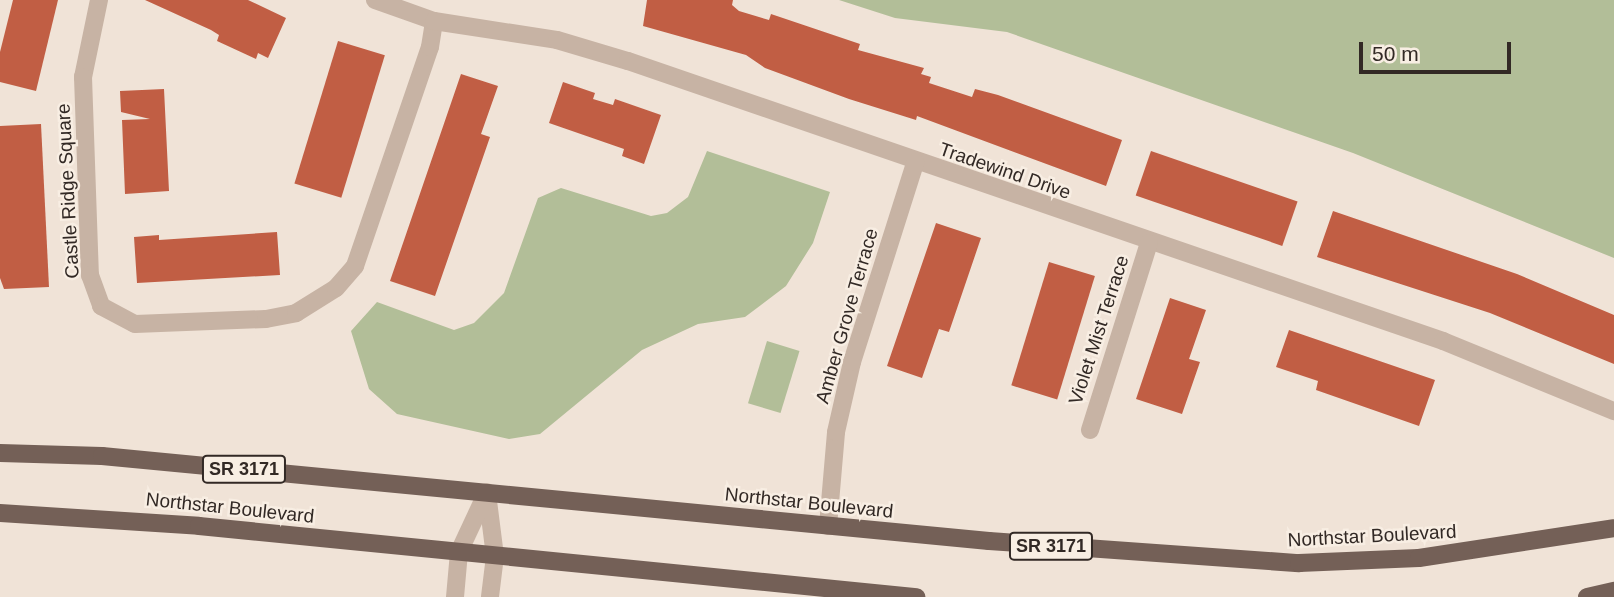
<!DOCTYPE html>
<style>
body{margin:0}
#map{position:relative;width:1614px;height:597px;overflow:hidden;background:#f0e3d7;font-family:Arial,sans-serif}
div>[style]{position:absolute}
.green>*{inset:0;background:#b2be98;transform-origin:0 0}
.building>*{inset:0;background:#c15e44;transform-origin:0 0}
.minor>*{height:18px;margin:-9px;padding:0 9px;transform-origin:9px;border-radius:9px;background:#c7b3a4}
.major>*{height:18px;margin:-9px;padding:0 9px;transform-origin:9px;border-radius:9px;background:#746057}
span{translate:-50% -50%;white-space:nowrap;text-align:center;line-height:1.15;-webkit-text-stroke:5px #f8eee3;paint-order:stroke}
.shield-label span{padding:2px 5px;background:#f8eee3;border:2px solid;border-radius:5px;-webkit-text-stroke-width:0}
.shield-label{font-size:18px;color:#322925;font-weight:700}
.street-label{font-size:19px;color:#322925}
.scale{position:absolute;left:1359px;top:42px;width:152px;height:32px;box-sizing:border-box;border:4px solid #322925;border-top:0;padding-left:9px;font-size:21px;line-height:24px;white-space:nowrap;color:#322925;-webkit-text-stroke:5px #f8eee3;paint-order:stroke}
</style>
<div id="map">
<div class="green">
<div style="clip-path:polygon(839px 0,1614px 0,1614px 258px,1353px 153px,1007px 32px,895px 18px)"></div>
<div style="clip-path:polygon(707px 151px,830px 192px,813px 243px,786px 286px,745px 317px,698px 324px,642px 350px,540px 434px,509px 439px,397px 414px,369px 389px,351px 331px,377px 302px,454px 330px,474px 323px,504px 293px,538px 198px,561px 188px,651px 216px,667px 213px,688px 197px)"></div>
<div style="left:767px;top:341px;width:34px;height:65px;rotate:17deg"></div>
</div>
<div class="building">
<div style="clip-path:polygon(13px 0,58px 0,36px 91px,0 82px,0 52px)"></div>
<div style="clip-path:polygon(145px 0,248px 0,286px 18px,268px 58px,258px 53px,256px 59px,217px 41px,219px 35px,211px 30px)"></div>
<div style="clip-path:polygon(647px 0,733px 0,732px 5px,739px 11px,769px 20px,771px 14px,860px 44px,858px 50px,924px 68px,921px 74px,931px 77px,929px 83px,972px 97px,975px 89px,998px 95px,1122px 140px,1106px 186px,917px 116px,916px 120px,849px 99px,765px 68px,746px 55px,643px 26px)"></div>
<div style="left:338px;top:41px;width:49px;height:149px;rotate:17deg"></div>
<div style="clip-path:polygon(461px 74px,498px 86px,481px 134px,490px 137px,435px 296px,390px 281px)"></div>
<div style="clip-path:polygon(563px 82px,595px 93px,593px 99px,613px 105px,615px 99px,661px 115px,644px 164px,622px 156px,624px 149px,549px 123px)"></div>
<div style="clip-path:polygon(164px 89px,169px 191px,125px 194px,122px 120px,150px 119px,121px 112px,120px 91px)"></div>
<div style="clip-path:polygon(41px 124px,49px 287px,4px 289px,0 278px,0 126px)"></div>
<div style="left:1151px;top:151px;width:155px;height:47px;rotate:19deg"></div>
<div style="clip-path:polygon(1333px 211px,1517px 274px,1614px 315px,1614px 364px,1490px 313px,1317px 257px)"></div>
<div style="clip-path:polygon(936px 223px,981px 238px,949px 332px,939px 329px,922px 378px,887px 366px)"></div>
<div style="clip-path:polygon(277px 232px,280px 275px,137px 283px,134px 237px,159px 235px,159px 240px)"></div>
<div style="left:1049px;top:262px;width:48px;height:129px;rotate:17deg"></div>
<div style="clip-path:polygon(1170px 298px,1206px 310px,1189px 359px,1200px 362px,1182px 414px,1136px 399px)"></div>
<div style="clip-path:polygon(1289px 330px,1435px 380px,1419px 426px,1316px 390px,1318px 381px,1276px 367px)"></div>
</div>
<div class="minor">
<div style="left:99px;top:0;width:79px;rotate:101.7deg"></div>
<div style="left:83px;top:77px;width:198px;rotate:88deg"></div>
<div style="left:90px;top:275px;width:33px;rotate:70deg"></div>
<div style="left:101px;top:306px;width:38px;rotate:28deg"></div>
<div style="left:135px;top:324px;width:131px;rotate:-2.2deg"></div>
<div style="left:266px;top:319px;width:31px;rotate:-11deg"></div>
<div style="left:296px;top:313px;width:47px;rotate:-32deg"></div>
<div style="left:336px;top:288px;width:29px;rotate:-49deg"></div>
<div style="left:355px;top:266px;width:231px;rotate:-71.1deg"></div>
<div style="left:430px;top:47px;width:26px;rotate:-81deg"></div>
<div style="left:375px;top:0;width:63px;rotate:19.6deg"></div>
<div style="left:434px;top:21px;width:124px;rotate:8.8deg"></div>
<div style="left:557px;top:40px;width:74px;rotate:16.5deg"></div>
<div style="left:628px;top:61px;width:862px;rotate:18.96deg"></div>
<div style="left:1443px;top:341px;width:185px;rotate:22.3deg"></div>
<div style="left:1090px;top:430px;width:196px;rotate:-72.5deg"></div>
<div style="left:487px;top:493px;width:64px;rotate:82.8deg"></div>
<div style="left:495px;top:556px;width:41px;rotate:97deg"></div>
<div style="left:828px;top:526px;width:94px;rotate:-85.1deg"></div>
<div style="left:836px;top:432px;width:72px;rotate:-77.1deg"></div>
<div style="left:852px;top:362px;width:209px;rotate:-72.4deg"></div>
<div style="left:455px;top:597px;width:45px;rotate:-84.9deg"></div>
<div style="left:459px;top:552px;width:66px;rotate:-65deg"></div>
</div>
<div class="major">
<div style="left:0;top:453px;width:102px;rotate:1.7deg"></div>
<div style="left:102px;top:456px;width:891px;rotate:5.47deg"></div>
<div style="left:989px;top:541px;width:311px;rotate:4.1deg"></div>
<div style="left:1299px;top:563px;width:120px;rotate:-2.4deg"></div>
<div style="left:1419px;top:558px;width:197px;rotate:-8.7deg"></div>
<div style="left:0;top:513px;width:199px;rotate:3.7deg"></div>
<div style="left:199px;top:526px;width:721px;rotate:5.66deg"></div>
<div style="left:1587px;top:597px;width:28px;rotate:-13deg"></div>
</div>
<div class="shield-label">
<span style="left:244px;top:469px">SR 3171</span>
<span style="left:1051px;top:546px">SR 3171</span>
</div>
<div class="street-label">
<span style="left:1005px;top:171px;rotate:19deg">Tradewind Drive</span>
<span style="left:68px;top:191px;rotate:-93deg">Castle Ridge Square</span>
<span style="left:847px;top:316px;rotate:-74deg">Amber Grove Terrace</span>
<span style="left:1099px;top:330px;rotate:-72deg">Violet Mist Terrace</span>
<span style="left:809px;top:503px;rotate:6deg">Northstar Boulevard</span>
<span style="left:230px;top:508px;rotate:6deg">Northstar Boulevard</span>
<span style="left:1372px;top:536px;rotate:-3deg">Northstar Boulevard</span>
</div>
<div class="scale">50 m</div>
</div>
